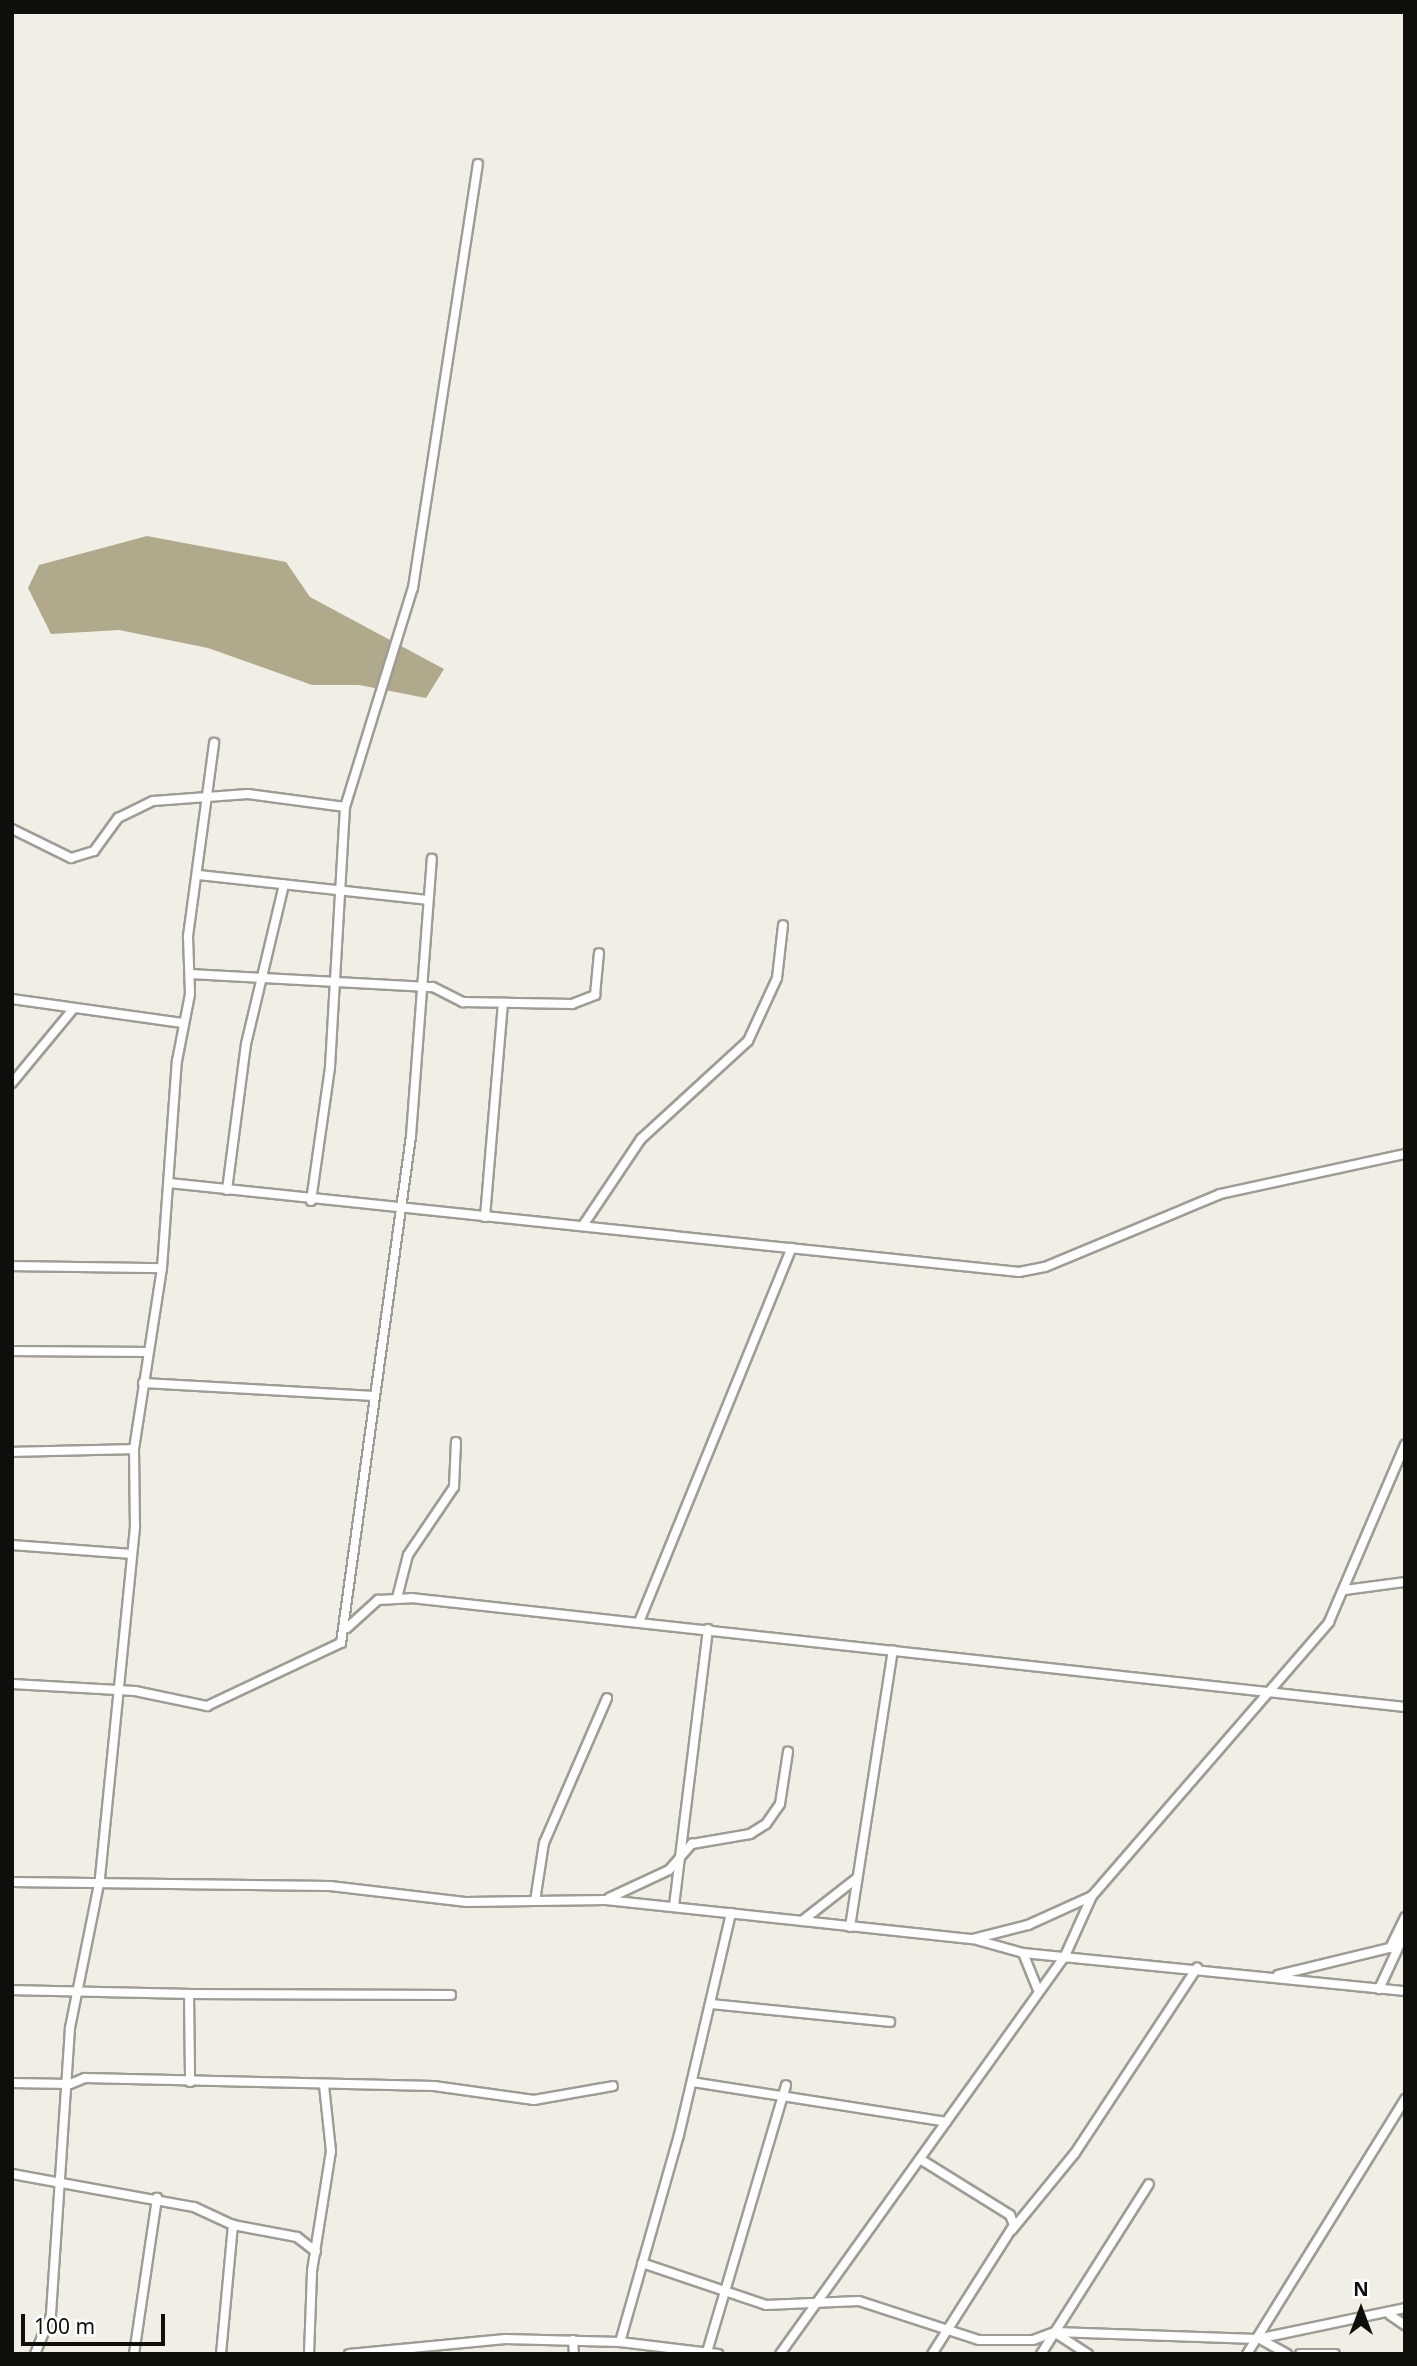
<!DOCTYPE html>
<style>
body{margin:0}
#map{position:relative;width:1417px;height:2366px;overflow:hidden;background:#f1efe5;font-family:"Noto Sans",sans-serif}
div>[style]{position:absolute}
.forest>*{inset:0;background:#b0a98b}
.roads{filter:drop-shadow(2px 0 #9e9c94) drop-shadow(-2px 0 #9e9c94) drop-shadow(0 2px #9e9c94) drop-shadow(0 -2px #9e9c94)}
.minor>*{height:8px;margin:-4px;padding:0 4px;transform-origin:4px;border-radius:4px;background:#fff}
span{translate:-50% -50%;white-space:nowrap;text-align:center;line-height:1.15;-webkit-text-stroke:5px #fff;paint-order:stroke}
.frame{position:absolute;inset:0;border:14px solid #0e0e0b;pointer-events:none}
.north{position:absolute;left:1326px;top:2275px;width:70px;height:70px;-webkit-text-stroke:5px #fff;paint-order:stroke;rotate:0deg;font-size:19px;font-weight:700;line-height:28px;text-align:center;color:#0e0e0b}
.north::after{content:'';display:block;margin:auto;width:24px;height:32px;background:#0e0e0b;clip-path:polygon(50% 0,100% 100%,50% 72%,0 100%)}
.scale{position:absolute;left:21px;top:2314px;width:144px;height:32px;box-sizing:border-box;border:4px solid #0e0e0b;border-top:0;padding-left:9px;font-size:21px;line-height:24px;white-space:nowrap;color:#0e0e0b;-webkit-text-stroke:5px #fff;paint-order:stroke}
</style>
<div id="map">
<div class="forest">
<div style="clip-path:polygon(147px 536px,286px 562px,310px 597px,444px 669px,426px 698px,359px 685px,312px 685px,208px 648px,119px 630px,51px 634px,28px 588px,39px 565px)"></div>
</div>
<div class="roads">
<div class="minor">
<div style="left:12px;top:829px;width:66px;rotate:26.2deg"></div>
<div style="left:71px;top:858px;width:24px;rotate:-17deg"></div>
<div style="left:94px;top:851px;width:41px;rotate:-54deg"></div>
<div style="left:118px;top:818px;width:39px;rotate:-26deg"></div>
<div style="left:153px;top:801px;width:95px;rotate:-4.2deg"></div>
<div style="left:248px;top:794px;width:98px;rotate:7.6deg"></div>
<div style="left:198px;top:875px;width:231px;rotate:6.2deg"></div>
<div style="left:190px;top:974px;width:243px;rotate:3.1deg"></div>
<div style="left:433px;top:987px;width:34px;rotate:27deg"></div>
<div style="left:463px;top:1002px;width:109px;rotate:1.1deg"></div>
<div style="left:572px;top:1004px;width:25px;rotate:-21deg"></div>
<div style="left:595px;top:995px;width:42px;rotate:-84.6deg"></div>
<div style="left:12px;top:999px;width:172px;rotate:8deg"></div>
<div style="left:12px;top:1083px;width:97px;rotate:-50.4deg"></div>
<div style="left:169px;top:1183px;width:855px;rotate:5.98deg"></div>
<div style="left:1019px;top:1272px;width:26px;rotate:-11deg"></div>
<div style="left:1045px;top:1267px;width:190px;rotate:-22.6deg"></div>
<div style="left:1220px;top:1194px;width:189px;rotate:-12.2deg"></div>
<div style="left:227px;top:1190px;width:147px;rotate:-82.6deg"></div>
<div style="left:246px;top:1044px;width:164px;rotate:-76.6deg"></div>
<div style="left:311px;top:1201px;width:135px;rotate:-81.9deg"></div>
<div style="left:330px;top:1067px;width:260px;rotate:-86.7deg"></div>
<div style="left:345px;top:807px;width:229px;rotate:-72.8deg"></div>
<div style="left:413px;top:588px;width:429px;rotate:-81.3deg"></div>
<div style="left:485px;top:1217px;width:215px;rotate:-85.2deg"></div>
<div style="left:584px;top:1224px;width:102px;rotate:-56.2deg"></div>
<div style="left:641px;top:1139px;width:145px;rotate:-42.5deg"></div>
<div style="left:748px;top:1041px;width:69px;rotate:-65.3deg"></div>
<div style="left:777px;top:978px;width:53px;rotate:-83.5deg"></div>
<div style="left:12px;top:1266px;width:150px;rotate:0.8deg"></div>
<div style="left:162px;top:1268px;width:183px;rotate:98.8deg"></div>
<div style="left:134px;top:1449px;width:78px;rotate:89.3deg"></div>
<div style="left:135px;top:1527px;width:354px;rotate:95.7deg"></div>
<div style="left:100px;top:1879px;width:152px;rotate:101.4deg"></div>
<div style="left:70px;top:2028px;width:288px;rotate:93.8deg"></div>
<div style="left:51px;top:2315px;width:42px;rotate:112.3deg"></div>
<div style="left:162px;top:1268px;width:208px;rotate:-85.9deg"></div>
<div style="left:177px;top:1061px;width:68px;rotate:-79deg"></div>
<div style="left:190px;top:994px;width:58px;rotate:-92deg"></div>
<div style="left:188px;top:936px;width:195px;rotate:-82.3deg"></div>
<div style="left:12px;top:1351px;width:136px;rotate:0.4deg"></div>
<div style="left:143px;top:1383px;width:232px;rotate:3.2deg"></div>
<div style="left:12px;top:1452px;width:122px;rotate:-1.4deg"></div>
<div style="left:12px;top:1545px;width:120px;rotate:4.3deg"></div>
<div style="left:1345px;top:1590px;width:61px;rotate:-7.6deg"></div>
<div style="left:397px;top:1598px;width:44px;rotate:-75.7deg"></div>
<div style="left:408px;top:1555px;width:82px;rotate:-55.9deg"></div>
<div style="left:454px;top:1487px;width:45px;rotate:-87.5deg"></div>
<div style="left:639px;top:1622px;width:404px;rotate:-67.8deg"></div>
<div style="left:347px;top:1628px;width:42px;rotate:-42.1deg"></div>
<div style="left:378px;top:1600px;width:33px;rotate:-3deg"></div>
<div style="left:411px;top:1598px;width:1000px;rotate:6.26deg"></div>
<div style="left:12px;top:1684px;width:123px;rotate:3.3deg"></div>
<div style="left:135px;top:1691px;width:74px;rotate:11.8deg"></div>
<div style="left:207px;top:1706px;width:148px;rotate:-25.2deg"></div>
<div style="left:341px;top:1643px;width:512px;rotate:-82.14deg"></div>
<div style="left:411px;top:1136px;width:278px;rotate:-85.7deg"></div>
<div style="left:12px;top:1882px;width:318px;rotate:0.7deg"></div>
<div style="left:330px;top:1886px;width:138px;rotate:6.7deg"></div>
<div style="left:467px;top:1902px;width:139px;rotate:-0.8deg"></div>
<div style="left:606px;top:1900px;width:369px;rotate:6.1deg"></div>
<div style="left:973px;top:1939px;width:52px;rotate:15.6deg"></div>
<div style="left:1023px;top:1953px;width:384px;rotate:5.7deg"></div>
<div style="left:609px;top:1898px;width:66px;rotate:-25deg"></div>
<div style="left:669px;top:1870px;width:35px;rotate:-49deg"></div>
<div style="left:692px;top:1844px;width:59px;rotate:-9.8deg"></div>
<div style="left:750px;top:1834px;width:19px;rotate:-32deg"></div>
<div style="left:766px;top:1824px;width:24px;rotate:-55deg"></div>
<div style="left:780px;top:1804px;width:53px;rotate:-81.3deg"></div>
<div style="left:535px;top:1901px;width:59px;rotate:-81.2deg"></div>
<div style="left:544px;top:1843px;width:158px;rotate:-66.5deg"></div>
<div style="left:674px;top:1906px;width:279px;rotate:-83deg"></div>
<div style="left:802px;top:1921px;width:70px;rotate:-38deg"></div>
<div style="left:850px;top:1927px;width:280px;rotate:-81.2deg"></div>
<div style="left:973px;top:1939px;width:57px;rotate:-14.3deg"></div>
<div style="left:1028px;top:1925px;width:70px;rotate:-24.4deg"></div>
<div style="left:1092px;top:1896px;width:362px;rotate:-49.1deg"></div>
<div style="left:1329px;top:1622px;width:193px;rotate:-66.8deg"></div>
<div style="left:1023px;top:1953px;width:38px;rotate:68deg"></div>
<div style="left:1278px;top:1975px;width:115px;rotate:-13.6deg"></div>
<div style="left:1390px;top:1948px;width:34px;rotate:-64deg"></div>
<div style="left:1379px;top:1989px;width:62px;rotate:-65.1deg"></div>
<div style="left:12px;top:1990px;width:177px;rotate:1.3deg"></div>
<div style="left:189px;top:1994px;width:88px;rotate:89.3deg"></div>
<div style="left:189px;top:1994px;width:262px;rotate:0.2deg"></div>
<div style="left:710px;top:2004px;width:181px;rotate:5.7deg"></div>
<div style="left:692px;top:2082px;width:257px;rotate:8.9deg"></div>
<div style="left:12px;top:2083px;width:58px;rotate:1deg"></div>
<div style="left:70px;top:2084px;width:16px;rotate:-22deg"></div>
<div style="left:85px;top:2078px;width:349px;rotate:1.3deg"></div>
<div style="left:434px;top:2086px;width:101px;rotate:8deg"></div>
<div style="left:534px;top:2100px;width:80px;rotate:-10deg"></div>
<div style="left:920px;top:2159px;width:106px;rotate:31.9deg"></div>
<div style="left:1010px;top:2215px;width:11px;rotate:68deg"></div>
<div style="left:1014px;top:2225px;width:153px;rotate:122.4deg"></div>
<div style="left:12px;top:2174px;width:185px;rotate:10.3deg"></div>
<div style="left:194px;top:2207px;width:43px;rotate:24.8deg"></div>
<div style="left:233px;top:2225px;width:65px;rotate:10.6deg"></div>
<div style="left:297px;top:2237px;width:24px;rotate:38deg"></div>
<div style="left:1012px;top:2230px;width:99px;rotate:-50.7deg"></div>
<div style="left:1075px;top:2153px;width:222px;rotate:-56.6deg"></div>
<div style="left:642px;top:2263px;width:131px;rotate:18.7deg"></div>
<div style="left:766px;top:2305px;width:93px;rotate:-2.5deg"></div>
<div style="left:859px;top:2301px;width:126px;rotate:18deg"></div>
<div style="left:979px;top:2340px;width:54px"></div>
<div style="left:1033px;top:2340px;width:23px;rotate:-20deg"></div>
<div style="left:1055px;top:2332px;width:202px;rotate:2deg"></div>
<div style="left:1257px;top:2339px;width:151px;rotate:-11.8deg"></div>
<div style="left:1390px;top:2315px;width:18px;rotate:34deg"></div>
<div style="left:1057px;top:2334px;width:37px;rotate:33deg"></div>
<div style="left:1260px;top:2339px;width:31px;rotate:29deg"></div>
<div style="left:573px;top:2340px;width:14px;rotate:86deg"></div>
<div style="left:620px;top:2342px;width:215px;rotate:-74.1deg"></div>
<div style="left:679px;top:2135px;width:228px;rotate:-76.8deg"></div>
<div style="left:707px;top:2352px;width:278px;rotate:-73.5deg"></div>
<div style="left:134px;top:2354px;width:158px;rotate:-81.6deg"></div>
<div style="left:221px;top:2354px;width:130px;rotate:-84.7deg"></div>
<div style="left:309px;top:2354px;width:83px;rotate:-87.9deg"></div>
<div style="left:312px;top:2271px;width:121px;rotate:-81deg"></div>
<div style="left:331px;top:2151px;width:66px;rotate:-96.1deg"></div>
<div style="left:349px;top:2354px;width:157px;rotate:-5.5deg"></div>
<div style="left:505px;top:2339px;width:115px;rotate:1.5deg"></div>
<div style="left:620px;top:2342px;width:99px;rotate:7deg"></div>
<div style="left:780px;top:2354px;width:487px;rotate:-54.4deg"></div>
<div style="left:1064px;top:1958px;width:68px;rotate:-65.7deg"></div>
<div style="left:1041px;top:2354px;width:201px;rotate:-57.6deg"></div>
<div style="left:1247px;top:2354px;width:300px;rotate:-58.2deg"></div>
<div style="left:1300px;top:2354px;width:35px"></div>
</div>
</div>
<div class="frame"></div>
<div class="north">N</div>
<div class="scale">100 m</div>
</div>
